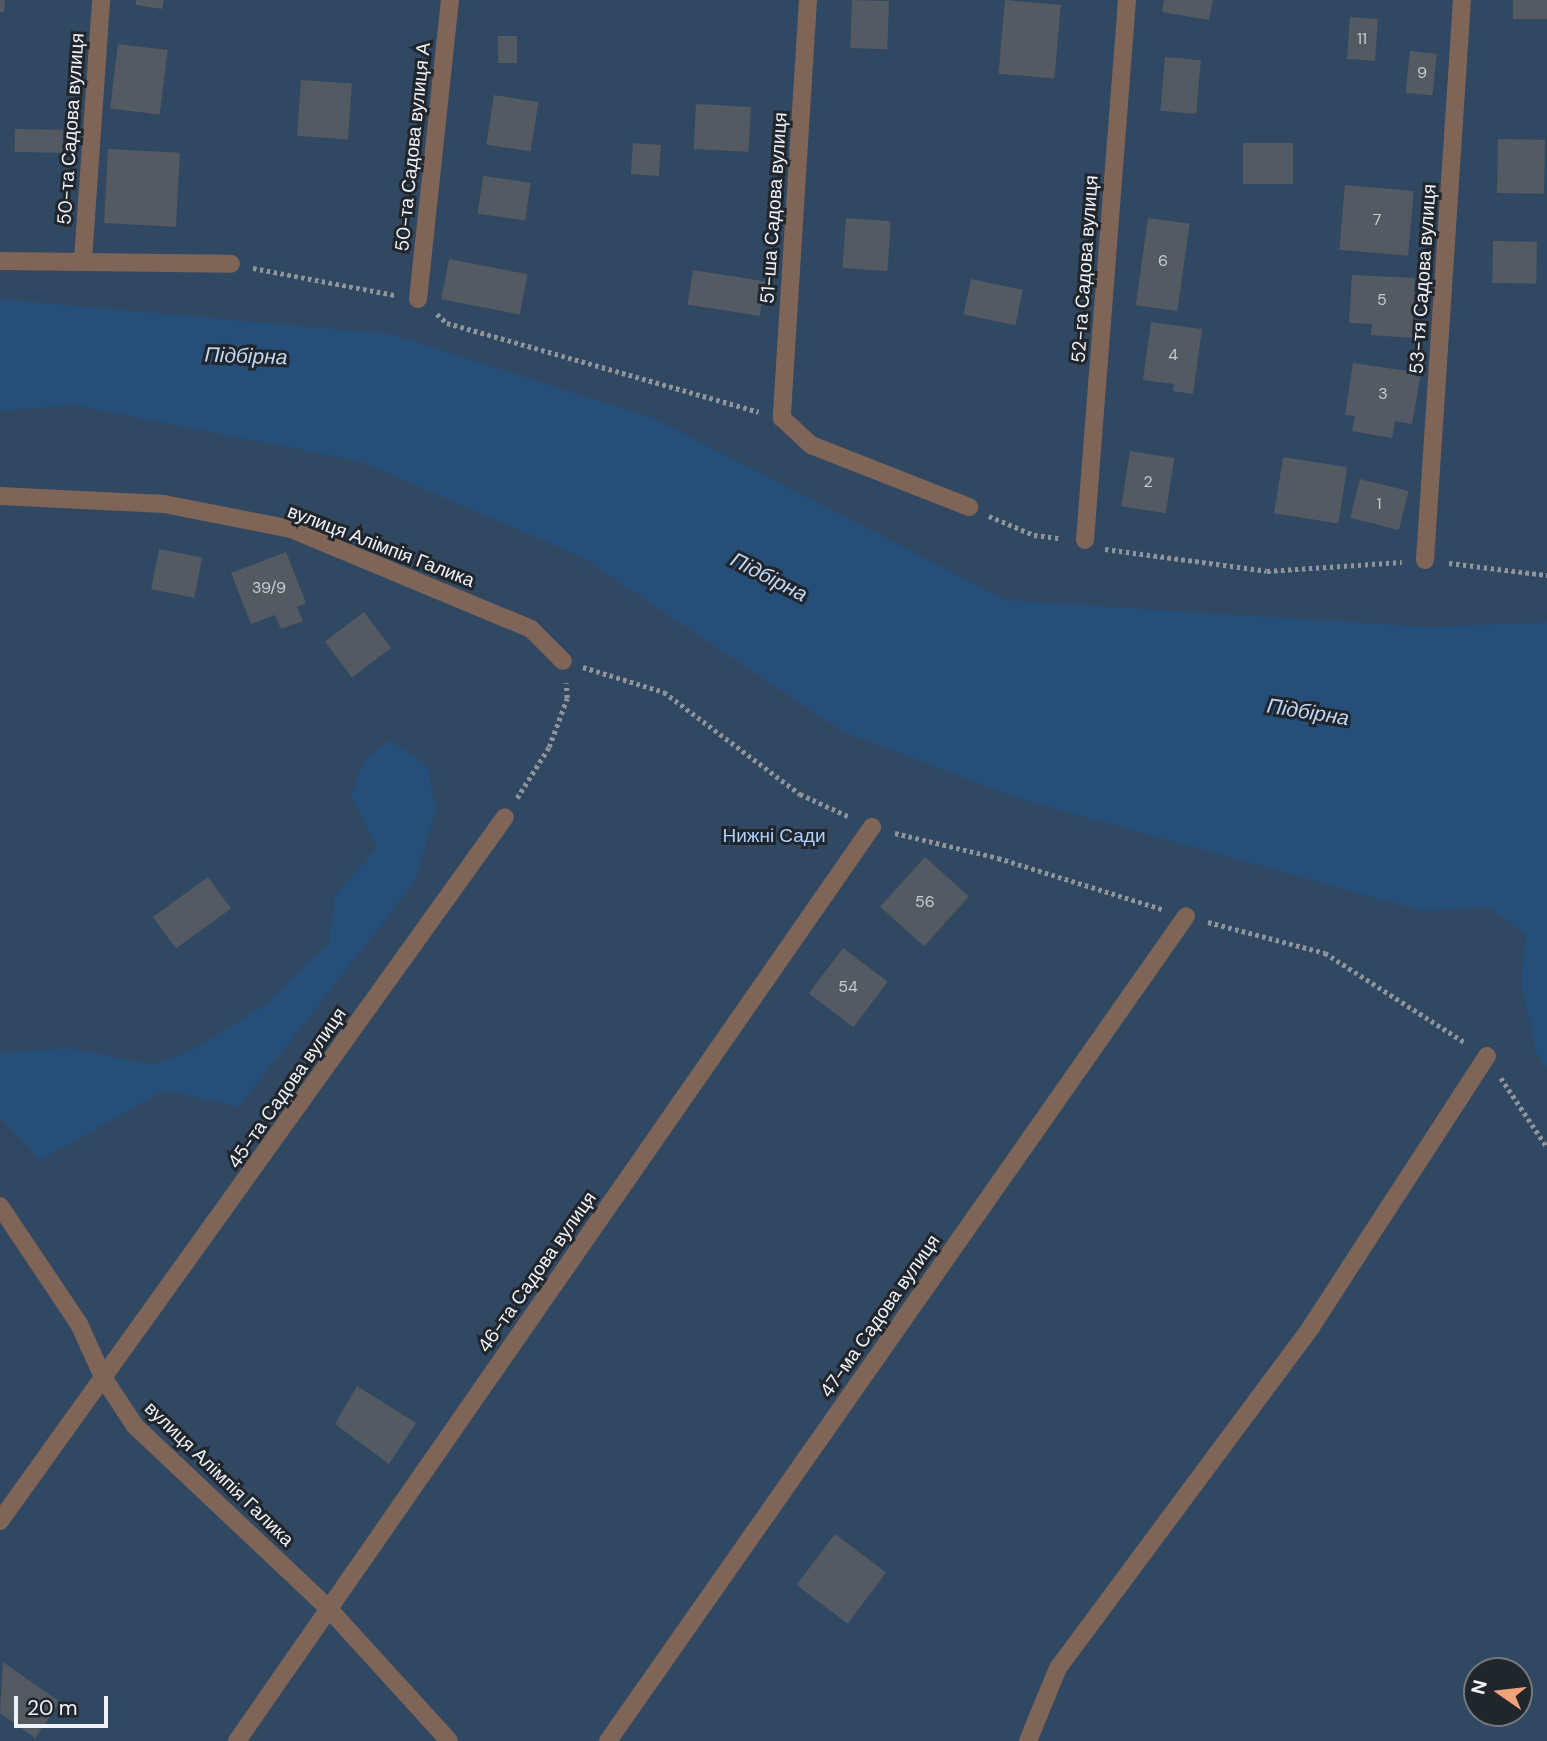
<!DOCTYPE html>
<meta charset="utf-8">
<style>
body{margin:0}
#map{position:relative;width:1547px;height:1741px;overflow:hidden;background:#2a3036;font-family:"DM Sans",sans-serif}
div>[style]{position:absolute}
.green>*{inset:0;background:#314862}
.water>*{inset:0;background:#254e79}
.building>*{inset:0;background:#535a61;transform-origin:0 0}
.path>*{height:4.5px;margin-top:-2.25px;transform-origin:0;background:repeating-linear-gradient(90deg,#90959a 0 3.5px,transparent 0 7px)}
.street>*{height:18px;margin:-9px;padding:0 9px;transform-origin:9px;border-radius:9px;background:#7e6557}
span{translate:-50% -50%;white-space:nowrap;text-align:center;line-height:1.15;-webkit-text-stroke:6px #20262c;paint-order:stroke}
.number-label{font-size:16px;color:#c8cdd2}
.number-label span{-webkit-text-stroke-width:0}
.street-label{font-size:19px;color:#eff3f7}
.park-label{font-size:19px;color:#add1fb}
.water-label{font-size:21px;color:#c0d8f4;font-style:italic}
.north{position:absolute;left:1463px;top:1657px;width:70px;height:70px;box-sizing:border-box;background:#20262c;border:2px solid #73787d;border-radius:50%;rotate:284deg;font-size:19px;font-weight:700;line-height:28px;text-align:center;color:#eff3f7}
.north::after{content:'';display:block;margin:auto;width:24px;height:32px;background:#f0a378;clip-path:polygon(50% 0,100% 100%,50% 72%,0 100%)}
.scale{position:absolute;left:14px;top:1696px;width:94px;height:32px;box-sizing:border-box;border:4px solid #eff3f7;border-top:0;padding-left:9px;font-size:21px;line-height:24px;white-space:nowrap;color:#eff3f7;-webkit-text-stroke:5px #20262c;paint-order:stroke}
</style>
<div id="map">
<div class="green">
<div style="clip-path:polygon(evenodd,0 0,1547px 0,1547px 1741px,0 1741px,0 0,1477px 1671px,1519px 1671px,1519px 1713px,1477px 1713px,1477px 1671px)"></div>
</div>
<div class="water">
<div style="clip-path:polygon(0 299px,390px 334px,653px 418px,1006px 600px,1430px 627px,1547px 622px,1547px 1068px,1536px 1053px,1521px 983px,1526px 935px,1488px 907px,1423px 911px,1017px 798px,841px 731px,581px 557px,359px 461px,74px 405px,0 411px)"></div>
<div style="clip-path:polygon(389px 740px,427px 765px,436px 809px,415px 882px,239px 1107px,165px 1090px,41px 1160px,0 1118px,0 1053px,68px 1048px,153px 1064px,192px 1050px,265px 1005px,329px 943px,335px 894px,377px 848px,351px 795px,363px 762px)"></div>
</div>
<div class="building">
<div style="clip-path:polygon(0 0,5px 0,4px 12px,0 12px)"></div>
<div style="clip-path:polygon(136px 0,164px 0,162px 9px,136px 5px)"></div>
<div style="left:852px;top:0;width:37px;height:48px;rotate:2deg"></div>
<div style="left:1005px;top:0;width:56px;height:74px;rotate:5deg"></div>
<div style="clip-path:polygon(1164px 0,1213px 0,1209px 20px,1162px 12px)"></div>
<div style="left:1513px;top:0;width:34px;height:19px"></div>
<div style="left:1350px;top:17px;width:28px;height:42px;rotate:4deg"></div>
<div style="left:498px;top:36px;width:19px;height:27px"></div>
<div style="left:118px;top:44px;width:50px;height:65px;rotate:7deg"></div>
<div style="left:1410px;top:51px;width:27px;height:42px;rotate:6deg"></div>
<div style="left:1165px;top:57px;width:36px;height:54px;rotate:5deg"></div>
<div style="left:301px;top:80px;width:51px;height:56px;rotate:4deg"></div>
<div style="left:494px;top:95px;width:45px;height:50px;rotate:9deg"></div>
<div style="left:696px;top:104px;width:55px;height:45px;rotate:3deg"></div>
<div style="left:15px;top:129px;width:48px;height:23px;rotate:1deg"></div>
<div style="left:1498px;top:139px;width:47px;height:54px;rotate:1deg"></div>
<div style="left:633px;top:143px;width:28px;height:31px;rotate:4deg"></div>
<div style="left:1243px;top:143px;width:50px;height:41px"></div>
<div style="left:108px;top:149px;width:72px;height:74px;rotate:3deg"></div>
<div style="left:483px;top:176px;width:48px;height:38px;rotate:8deg"></div>
<div style="left:1345px;top:185px;width:69px;height:65px;rotate:5deg"></div>
<div style="left:846px;top:218px;width:45px;height:50px;rotate:4deg"></div>
<div style="left:1148px;top:218px;width:42px;height:88px;rotate:8deg"></div>
<div style="left:1493px;top:241px;width:44px;height:42px;rotate:1deg"></div>
<div style="left:449px;top:259px;width:80px;height:41px;rotate:11deg"></div>
<div style="left:693px;top:270px;width:73px;height:35px;rotate:9deg"></div>
<div style="clip-path:polygon(1352px 275px,1415px 278px,1412px 338px,1371px 335px,1372px 324px,1349px 323px)"></div>
<div style="left:971px;top:279px;width:53px;height:36px;rotate:12deg"></div>
<div style="clip-path:polygon(1151px 322px,1202px 329px,1193px 394px,1173px 391px,1174px 384px,1143px 380px)"></div>
<div style="clip-path:polygon(1353px 363px,1421px 373px,1412px 424px,1395px 421px,1392px 438px,1352px 431px,1355px 416px,1345px 415px)"></div>
<div style="left:1130px;top:451px;width:45px;height:56px;rotate:9deg"></div>
<div style="left:1283px;top:457px;width:65px;height:57px;rotate:9deg"></div>
<div style="left:1360px;top:479px;width:50px;height:40px;rotate:14deg"></div>
<div style="left:159px;top:549px;width:44px;height:41px;rotate:11deg"></div>
<div style="clip-path:polygon(286px 552px,306px 603px,297px 607px,303px 621px,281px 629px,275px 615px,251px 624px,231px 573px)"></div>
<div style="left:364px;top:612px;width:45px;height:49px;rotate:53deg"></div>
<div style="left:925px;top:857px;width:59px;height:67px;rotate:42deg"></div>
<div style="left:208px;top:877px;width:39px;height:68px;rotate:54deg"></div>
<div style="left:843px;top:948px;width:56px;height:57px;rotate:37deg"></div>
<div style="clip-path:polygon(357px 1386px,416px 1423px,389px 1464px,335px 1424px)"></div>
<div style="left:835px;top:1534px;width:64px;height:64px;rotate:37deg"></div>
<div style="clip-path:polygon(3px 1662px,60px 1702px,35px 1738px,0 1713px)"></div>
</div>
<div class="path">
<div style="left:253px;top:268px;width:145px;rotate:10.8deg"></div>
<div style="left:437px;top:314px;width:13px;rotate:42deg"></div>
<div style="left:447px;top:323px;width:324px;rotate:15.9deg"></div>
<div style="left:989px;top:516px;width:49px;rotate:22.9deg"></div>
<div style="left:1034px;top:535px;width:26px;rotate:7deg"></div>
<div style="left:1105px;top:549px;width:163px;rotate:7.7deg"></div>
<div style="left:1267px;top:571px;width:135px;rotate:-3.8deg"></div>
<div style="left:1449px;top:563px;width:99px;rotate:7deg"></div>
<div style="left:583px;top:667px;width:85px;rotate:17.2deg"></div>
<div style="left:664px;top:692px;width:170px;rotate:36.9deg"></div>
<div style="left:800px;top:794px;width:55px;rotate:24.7deg"></div>
<div style="left:517px;top:798px;width:60px;rotate:-57.9deg"></div>
<div style="left:549px;top:747px;width:52px;rotate:-69.8deg"></div>
<div style="left:567px;top:698px;width:15px;rotate:-94deg"></div>
<div style="left:895px;top:833px;width:106px;rotate:13.6deg"></div>
<div style="left:998px;top:858px;width:172px;rotate:17.3deg"></div>
<div style="left:1208px;top:922px;width:121px;rotate:14.8deg"></div>
<div style="left:1325px;top:953px;width:167px;rotate:32.6deg"></div>
<div style="left:1501px;top:1078px;width:83px;rotate:56.3deg"></div>
</div>
<div class="street">
<div style="left:808px;top:0;width:419px;rotate:93.6deg"></div>
<div style="left:782px;top:418px;width:40px;rotate:43deg"></div>
<div style="left:811px;top:445px;width:170px;rotate:21.4deg"></div>
<div style="left:83px;top:260px;width:261px;rotate:-86deg"></div>
<div style="left:0;top:261px;width:231px;rotate:0.7deg"></div>
<div style="left:418px;top:299px;width:301px;rotate:-83.9deg"></div>
<div style="left:0;top:496px;width:164px;rotate:2.8deg"></div>
<div style="left:164px;top:504px;width:129px;rotate:11.1deg"></div>
<div style="left:291px;top:529px;width:260px;rotate:22.6deg"></div>
<div style="left:531px;top:629px;width:45px;rotate:45deg"></div>
<div style="left:1085px;top:540px;width:542px;rotate:-85.55deg"></div>
<div style="left:1425px;top:560px;width:561px;rotate:-86.22deg"></div>
<div style="left:0;top:1206px;width:142px;rotate:56.2deg"></div>
<div style="left:79px;top:1324px;width:60px;rotate:65.6deg"></div>
<div style="left:104px;top:1379px;width:56px;rotate:56.6deg"></div>
<div style="left:135px;top:1426px;width:267px;rotate:43.3deg"></div>
<div style="left:329px;top:1609px;width:178px;rotate:47.7deg"></div>
<div style="left:0;top:1521px;width:866px;rotate:-54.35deg"></div>
<div style="left:237px;top:1741px;width:1113px;rotate:-55.21deg"></div>
<div style="left:608px;top:1741px;width:1007px;rotate:-54.98deg"></div>
<div style="left:1028px;top:1741px;width:79px;rotate:-67.7deg"></div>
<div style="left:1058px;top:1668px;width:425px;rotate:-53.4deg"></div>
<div style="left:1311px;top:1327px;width:323px;rotate:-57deg"></div>
</div>
<div class="number-label">
<span style="left:1362px;top:39px">11</span>
<span style="left:1422px;top:73px">9</span>
<span style="left:1377px;top:220px">7</span>
<span style="left:1163px;top:261px">6</span>
<span style="left:1382px;top:300px">5</span>
<span style="left:1173px;top:355px">4</span>
<span style="left:1383px;top:394px">3</span>
<span style="left:1148px;top:482px">2</span>
<span style="left:1379px;top:504px">1</span>
<span style="left:269px;top:588px">39/9</span>
<span style="left:925px;top:902px">56</span>
<span style="left:848px;top:987px">54</span>
</div>
<div class="street-label">
<span style="left:71px;top:129px;rotate:-86deg">50-та Садова вулиця</span>
<span style="left:413px;top:147px;rotate:-84deg">50-та Садова вулиця А</span>
<span style="left:774px;top:208px;rotate:-86deg">51-ша Садова вулиця</span>
<span style="left:1085px;top:269px;rotate:-86deg">52-га Садова вулиця</span>
<span style="left:1423px;top:279px;rotate:-86deg">53-тя Садова вулиця</span>
<span style="left:381px;top:546px;rotate:21deg">вулиця Алімпія Галика</span>
<span style="left:287px;top:1088px;rotate:-55deg">45-та Садова вулиця</span>
<span style="left:537px;top:1272px;rotate:-55deg">46-та Садова вулиця</span>
<span style="left:880px;top:1316px;rotate:-55deg">47-ма Садова вулиця</span>
<span style="left:219px;top:1474px;rotate:44deg">вулиця Алімпія Галика</span>
</div>
<div class="park-label">
<span style="left:774px;top:836px">Нижні Сади</span>
</div>
<div class="water-label">
<span style="left:246px;top:356px;rotate:2deg">Підбірна</span>
<span style="left:769px;top:577px;rotate:27deg">Підбірна</span>
<span style="left:1308px;top:712px;rotate:9deg">Підбірна</span>
</div>
<div class="north">N</div>
<div class="scale">20 m</div>
</div>
